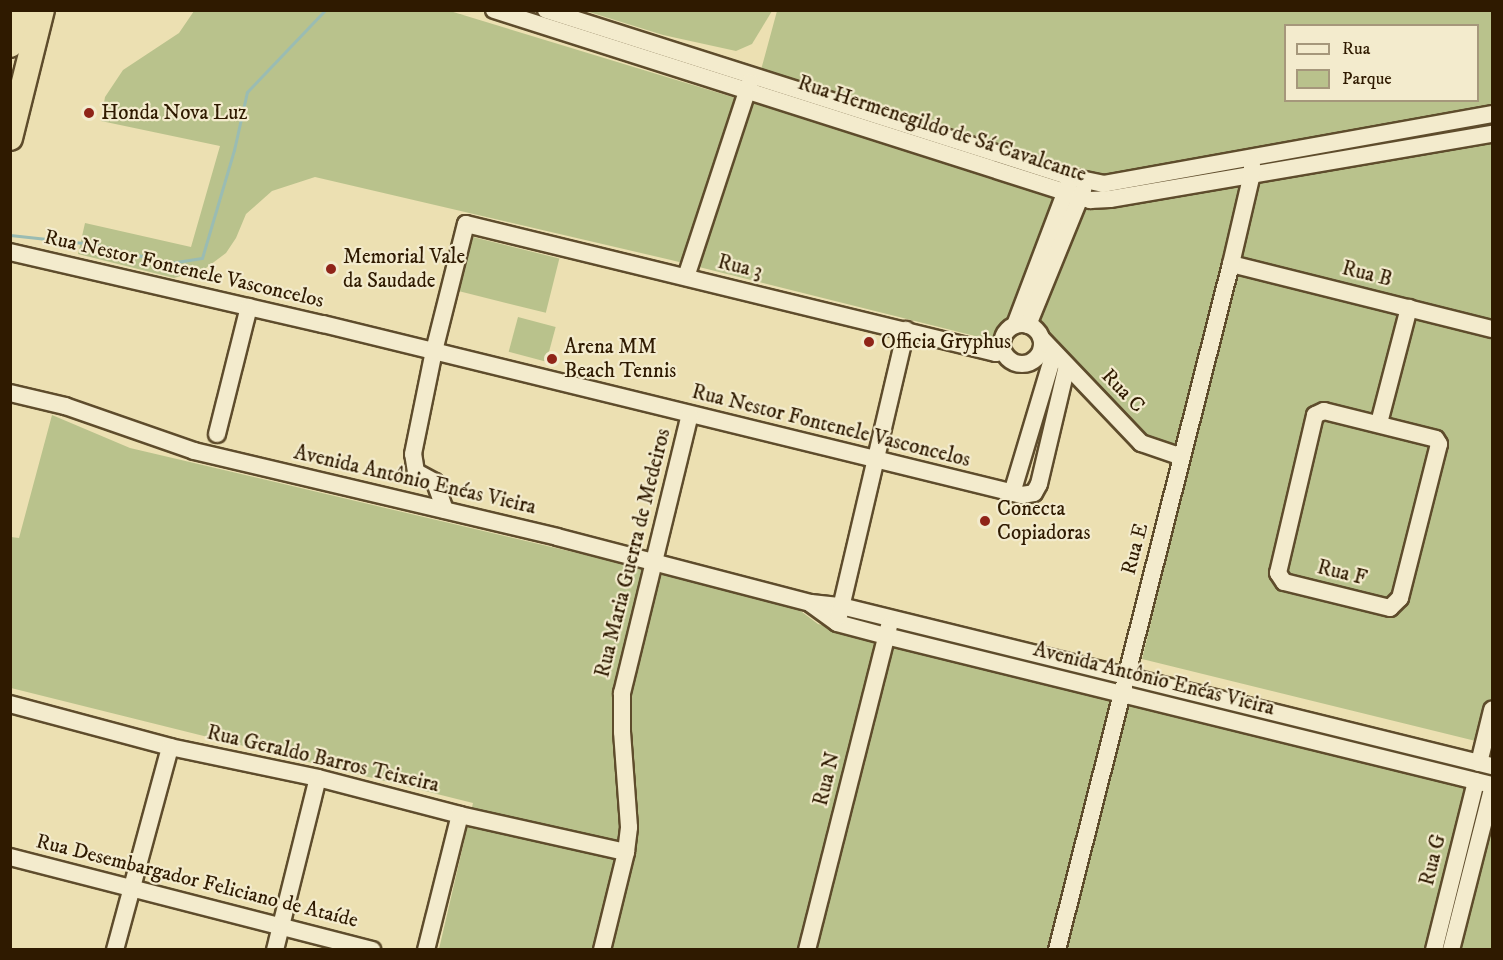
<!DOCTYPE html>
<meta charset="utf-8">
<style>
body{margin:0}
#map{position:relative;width:1503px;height:960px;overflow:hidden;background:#ece0b2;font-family:"IM FELL DW Pica",serif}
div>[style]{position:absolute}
.green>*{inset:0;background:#b9c28c;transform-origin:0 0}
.stream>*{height:3px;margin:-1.5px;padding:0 1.5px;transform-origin:1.5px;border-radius:1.5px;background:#9abcb3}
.roads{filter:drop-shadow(2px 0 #5e4c2c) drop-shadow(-2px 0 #5e4c2c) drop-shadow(0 2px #5e4c2c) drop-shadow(0 -2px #5e4c2c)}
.minor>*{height:16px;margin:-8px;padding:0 8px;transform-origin:8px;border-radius:8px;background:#f3ebcd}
.minor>.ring{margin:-8px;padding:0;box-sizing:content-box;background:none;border:16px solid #f3ebcd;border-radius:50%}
.highway>*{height:24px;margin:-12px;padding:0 12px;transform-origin:12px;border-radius:12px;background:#ece0b2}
.dots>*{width:16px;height:16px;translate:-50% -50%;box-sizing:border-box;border:3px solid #f3ebcd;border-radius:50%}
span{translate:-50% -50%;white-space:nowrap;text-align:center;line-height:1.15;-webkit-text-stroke:4.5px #f3ebcd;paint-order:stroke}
.poi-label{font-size:21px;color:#2f1a00}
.left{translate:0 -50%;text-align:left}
.street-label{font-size:21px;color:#2f1a00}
.frame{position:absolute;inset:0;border:12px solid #2f1a00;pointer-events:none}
.legend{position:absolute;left:1284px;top:24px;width:195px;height:78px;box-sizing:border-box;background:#f3ebcd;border:2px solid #a5977b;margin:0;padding:8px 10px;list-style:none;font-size:18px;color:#2f1a00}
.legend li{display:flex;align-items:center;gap:12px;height:30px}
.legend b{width:30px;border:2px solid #a5977b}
</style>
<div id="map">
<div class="green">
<div style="clip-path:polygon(evenodd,194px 11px,450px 11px,752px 103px,777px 11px,1492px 11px,1492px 745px,1142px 659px,1193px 450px,1147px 438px,1038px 319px,1012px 317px,995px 341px,671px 260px,315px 177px,272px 191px,246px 214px,236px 238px,226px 253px,206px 268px,174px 278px,78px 254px,85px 223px,191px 247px,220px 146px,101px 121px,105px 97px,123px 70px,179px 33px,194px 11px,1286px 26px,1478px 26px,1478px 100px,1286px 100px,1286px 26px)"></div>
<div style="clip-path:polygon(586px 11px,772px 10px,772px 11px,752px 44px,736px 51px,663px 35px)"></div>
<div style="left:473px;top:237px;width:89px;height:56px;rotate:14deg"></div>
<div style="left:518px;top:317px;width:39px;height:36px;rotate:15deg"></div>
<div style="clip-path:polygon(52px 415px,130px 448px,790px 603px,818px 624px,1492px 789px,1492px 949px,439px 949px,473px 803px,11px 688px,11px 537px,19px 538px)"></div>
</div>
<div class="stream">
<div style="left:10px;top:235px;width:83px;rotate:6.2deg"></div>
<div style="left:93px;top:244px;width:79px;rotate:13.9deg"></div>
<div style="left:170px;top:263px;width:32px;rotate:-9deg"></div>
<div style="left:202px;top:258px;width:113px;rotate:-73.5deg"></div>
<div style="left:234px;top:150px;width:59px;rotate:-77.4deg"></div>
<div style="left:247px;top:92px;width:113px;rotate:-46.4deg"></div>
</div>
<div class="roads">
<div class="minor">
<div style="left:494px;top:10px;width:626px;rotate:17.68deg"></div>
<div style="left:1090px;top:200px;width:20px;rotate:-3deg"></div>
<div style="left:1110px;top:199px;width:387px;rotate:-9.7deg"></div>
<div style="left:546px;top:10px;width:551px;rotate:17.65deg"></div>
<div style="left:1071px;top:177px;width:33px;rotate:12deg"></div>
<div style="left:1103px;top:184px;width:395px;rotate:-10.2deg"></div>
<div style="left:10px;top:252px;width:321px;rotate:13deg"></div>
<div style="left:323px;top:324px;width:720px;rotate:13.75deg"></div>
<div style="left:1022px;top:495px;width:12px;rotate:-9deg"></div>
<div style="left:1034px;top:493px;width:10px;rotate:-61deg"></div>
<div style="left:1039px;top:484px;width:121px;rotate:-76.7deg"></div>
<div style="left:1231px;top:264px;width:269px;rotate:14deg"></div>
<div style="left:686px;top:277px;width:205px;rotate:-71.8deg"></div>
<div class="ring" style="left:1002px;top:324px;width:24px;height:24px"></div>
<div style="left:1015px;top:325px;width:152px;rotate:-69.2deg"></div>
<div style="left:1028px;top:325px;width:146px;rotate:-67.8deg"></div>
<div style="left:1042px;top:339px;width:144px;rotate:46.4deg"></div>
<div style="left:1141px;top:443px;width:43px;rotate:18.9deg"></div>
<div style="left:10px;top:393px;width:57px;rotate:13.3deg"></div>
<div style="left:65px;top:406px;width:137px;rotate:19.2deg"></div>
<div style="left:194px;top:451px;width:373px;rotate:13.3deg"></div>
<div style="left:557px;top:537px;width:262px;rotate:14.6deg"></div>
<div style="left:811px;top:603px;width:30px;rotate:6deg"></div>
<div style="left:841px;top:606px;width:670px;rotate:13.81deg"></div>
<div style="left:1324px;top:411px;width:115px;rotate:14deg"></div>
<div style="left:1436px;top:439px;width:6px;rotate:59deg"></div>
<div style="left:1439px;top:444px;width:159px;rotate:104.2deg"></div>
<div style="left:1400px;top:598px;width:14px;rotate:135deg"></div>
<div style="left:1390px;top:608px;width:109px;rotate:-166.2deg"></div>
<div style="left:1284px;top:582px;width:11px;rotate:-124deg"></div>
<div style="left:1278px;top:573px;width:162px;rotate:-76.8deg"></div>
<div style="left:1315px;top:415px;width:10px;rotate:-24deg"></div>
<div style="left:1379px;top:423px;width:119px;rotate:-75.4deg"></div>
<div style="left:217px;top:434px;width:131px;rotate:-75.9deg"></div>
<div style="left:1012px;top:493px;width:146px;rotate:-73.3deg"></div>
<div style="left:445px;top:510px;width:30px;rotate:-110deg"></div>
<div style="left:435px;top:482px;width:21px;rotate:-152deg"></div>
<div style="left:416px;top:472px;width:18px;rotate:-99deg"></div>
<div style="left:413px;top:454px;width:105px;rotate:-78.5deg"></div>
<div style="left:434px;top:351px;width:131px;rotate:-75.9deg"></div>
<div style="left:466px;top:224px;width:545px;rotate:13.68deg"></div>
<div style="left:996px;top:353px;width:7px;rotate:-16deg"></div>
<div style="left:811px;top:604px;width:32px;rotate:36deg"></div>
<div style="left:837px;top:623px;width:51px;rotate:14.9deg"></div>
<div style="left:886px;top:636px;width:624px;rotate:13.81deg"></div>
<div style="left:839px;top:616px;width:294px;rotate:-76.8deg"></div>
<div style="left:10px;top:704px;width:166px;rotate:15deg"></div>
<div style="left:170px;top:747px;width:151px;rotate:11.8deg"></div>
<div style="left:318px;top:778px;width:147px;rotate:14.6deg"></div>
<div style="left:460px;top:815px;width:170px;rotate:12.6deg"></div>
<div style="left:1479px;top:763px;width:55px;rotate:-76.2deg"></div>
<div style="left:10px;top:857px;width:374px;rotate:14.4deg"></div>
<div style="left:115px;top:950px;width:210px;rotate:-74.8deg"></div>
<div style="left:275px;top:950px;width:177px;rotate:-76deg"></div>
<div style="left:426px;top:950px;width:139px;rotate:-75.9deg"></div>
<div style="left:602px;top:950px;width:101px;rotate:-76.2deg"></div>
<div style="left:626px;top:852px;width:25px;rotate:-83deg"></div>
<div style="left:629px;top:827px;width:95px;rotate:-94.2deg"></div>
<div style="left:622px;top:732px;width:39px;rotate:-90deg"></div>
<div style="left:622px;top:693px;width:286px;rotate:-76.3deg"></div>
<div style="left:807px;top:950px;width:334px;rotate:-75.8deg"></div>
<div style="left:1057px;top:950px;width:708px;rotate:-75.77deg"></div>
<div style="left:1231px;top:264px;width:92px;rotate:-76.9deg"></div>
<div style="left:1252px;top:174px;width:9px;rotate:-90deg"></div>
<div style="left:1434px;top:950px;width:174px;rotate:-76deg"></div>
<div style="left:1451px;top:950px;width:166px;rotate:-75.7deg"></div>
</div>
<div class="highway">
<div style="left:10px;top:45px;width:36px;rotate:-76deg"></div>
<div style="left:10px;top:138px;width:132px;rotate:-76deg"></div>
</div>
</div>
<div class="dots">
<div style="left:89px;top:113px;background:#8f2418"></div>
<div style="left:331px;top:269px;background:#8f2418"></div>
<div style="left:869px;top:342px;background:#8f2418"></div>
<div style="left:552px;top:359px;background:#8f2418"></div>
<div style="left:985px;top:521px;background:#8f2418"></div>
</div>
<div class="poi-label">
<span class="left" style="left:101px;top:113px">Honda Nova Luz</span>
<span class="left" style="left:343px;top:269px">Memorial Vale<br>da Saudade</span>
<span class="left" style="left:881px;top:342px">Officia Gryphus</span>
<span class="left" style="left:564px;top:359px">Arena MM<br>Beach Tennis</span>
<span class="left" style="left:997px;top:521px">Conecta<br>Copiadoras</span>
</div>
<div class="street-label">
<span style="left:942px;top:129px;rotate:18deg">Rua Hermenegildo de Sá Cavalcante</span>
<span style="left:740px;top:267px;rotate:14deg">Rua 3</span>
<span style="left:184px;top:269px;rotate:13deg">Rua Nestor Fontenele Vasconcelos</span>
<span style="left:1367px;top:274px;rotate:14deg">Rua B</span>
<span style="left:1123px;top:391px;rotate:46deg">Rua C</span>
<span style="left:831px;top:426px;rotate:14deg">Rua Nestor Fontenele Vasconcelos</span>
<span style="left:415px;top:480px;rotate:13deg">Avenida Antônio Enéas Vieira</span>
<span style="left:1135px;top:549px;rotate:-75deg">Rua E</span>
<span style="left:633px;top:553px;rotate:-76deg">Rua Maria Guerra de Medeiros</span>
<span style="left:1342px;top:573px;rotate:14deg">Rua F</span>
<span style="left:1154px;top:679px;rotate:14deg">Avenida Antônio Enéas Vieira</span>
<span style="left:323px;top:759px;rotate:13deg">Rua Geraldo Barros Teixeira</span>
<span style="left:827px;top:779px;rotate:-76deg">Rua N</span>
<span style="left:1433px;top:860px;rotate:-76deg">Rua G</span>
<span style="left:197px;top:881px;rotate:14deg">Rua Desembargador Feliciano de Ataíde</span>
</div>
<div class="frame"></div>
<ul class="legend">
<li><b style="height:8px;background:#f3ebcd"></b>Rua</li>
<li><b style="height:16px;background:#b9c28c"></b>Parque</li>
</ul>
</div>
